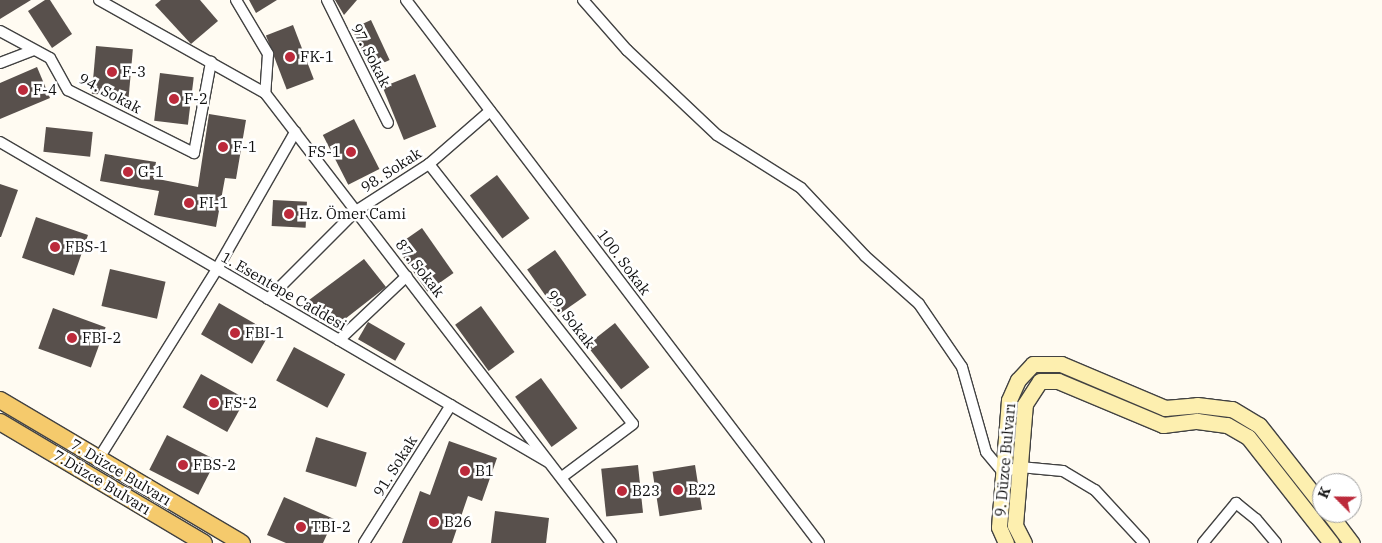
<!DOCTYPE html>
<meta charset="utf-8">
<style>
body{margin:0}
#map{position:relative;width:1382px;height:543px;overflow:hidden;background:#fffbf2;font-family:"IBM Plex Serif",serif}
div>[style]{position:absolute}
.building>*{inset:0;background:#58504c;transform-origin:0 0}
.roads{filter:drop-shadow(1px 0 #424242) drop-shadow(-1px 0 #424242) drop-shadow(0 1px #424242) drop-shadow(0 -1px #424242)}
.minor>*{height:10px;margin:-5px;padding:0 5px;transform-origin:5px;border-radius:5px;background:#fff}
.secondary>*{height:15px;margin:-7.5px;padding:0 7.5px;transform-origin:7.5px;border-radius:7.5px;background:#fdefaf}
.primary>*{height:16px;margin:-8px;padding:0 8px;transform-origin:8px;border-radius:8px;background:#f5ca6c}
.dots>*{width:14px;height:14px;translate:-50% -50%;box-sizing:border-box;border:2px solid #fff;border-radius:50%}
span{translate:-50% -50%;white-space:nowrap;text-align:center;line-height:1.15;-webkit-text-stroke:5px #fff;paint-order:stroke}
.street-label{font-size:15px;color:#0f0f0f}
.poi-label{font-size:15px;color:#0f0f0f}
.left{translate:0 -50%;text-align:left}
.right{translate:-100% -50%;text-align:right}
.north{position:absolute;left:1312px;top:473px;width:50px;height:50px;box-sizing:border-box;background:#fff;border:1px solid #9f9f9f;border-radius:50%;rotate:293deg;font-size:14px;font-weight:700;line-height:20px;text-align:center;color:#0f0f0f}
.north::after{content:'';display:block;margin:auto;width:18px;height:22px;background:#bc2a3b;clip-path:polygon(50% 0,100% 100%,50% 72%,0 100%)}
</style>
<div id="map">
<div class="building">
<div style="clip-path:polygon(0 0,31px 0,0 19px)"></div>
<div style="clip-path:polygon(45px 0,50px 0,72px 34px,52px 48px,28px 11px)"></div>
<div style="clip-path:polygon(161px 0,200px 0,218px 21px,191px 44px,155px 5px)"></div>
<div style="clip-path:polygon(249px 0,277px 0,256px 13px)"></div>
<div style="clip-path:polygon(335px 0,357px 0,344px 15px)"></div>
<div style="left:371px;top:20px;width:44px;height:21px;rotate:65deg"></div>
<div style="left:293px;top:25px;width:58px;height:29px;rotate:69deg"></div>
<div style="left:96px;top:46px;width:37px;height:48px;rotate:5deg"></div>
<div style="clip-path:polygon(37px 67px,50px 98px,0 119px,0 83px)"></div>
<div style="left:160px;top:73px;width:34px;height:48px;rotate:7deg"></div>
<div style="left:415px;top:74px;width:57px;height:35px;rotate:68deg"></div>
<div style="clip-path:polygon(209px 114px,246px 120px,236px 179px,225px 178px,216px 227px,154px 215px,159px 191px,100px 181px,105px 154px,156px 162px,153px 178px,198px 187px)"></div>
<div style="left:354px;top:119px;width:56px;height:35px;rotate:63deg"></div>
<div style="left:46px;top:127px;width:47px;height:25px;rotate:6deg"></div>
<div style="left:497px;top:175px;width:54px;height:34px;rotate:53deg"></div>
<div style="clip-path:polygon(0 184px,18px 190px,1px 237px,0 237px)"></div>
<div style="left:273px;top:200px;width:34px;height:26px;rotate:3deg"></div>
<div style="left:36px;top:217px;width:55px;height:43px;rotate:19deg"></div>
<div style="left:422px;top:228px;width:55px;height:32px;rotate:55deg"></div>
<div style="left:555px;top:250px;width:55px;height:34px;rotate:55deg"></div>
<div style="clip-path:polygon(364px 259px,386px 287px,336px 326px,301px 306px)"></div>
<div style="left:110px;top:269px;width:57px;height:38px;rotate:13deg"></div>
<div style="left:219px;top:303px;width:59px;height:36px;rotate:30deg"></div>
<div style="left:481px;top:306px;width:57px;height:32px;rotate:54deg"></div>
<div style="left:53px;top:308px;width:56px;height:43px;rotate:20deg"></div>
<div style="left:368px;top:322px;width:43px;height:20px;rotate:30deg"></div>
<div style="left:615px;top:323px;width:56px;height:36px;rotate:52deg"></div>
<div style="left:294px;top:347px;width:58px;height:38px;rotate:28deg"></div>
<div style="left:201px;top:374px;width:51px;height:38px;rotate:29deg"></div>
<div style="left:541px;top:378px;width:62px;height:32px;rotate:54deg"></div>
<div style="left:167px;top:435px;width:55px;height:39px;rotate:27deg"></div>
<div style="left:316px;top:437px;width:53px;height:36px;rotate:17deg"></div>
<div style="clip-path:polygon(449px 441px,497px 458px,482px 501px,468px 496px,452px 543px,402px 543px,420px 491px,430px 495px)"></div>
<div style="left:638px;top:465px;width:48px;height:37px;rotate:84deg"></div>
<div style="left:695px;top:465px;width:45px;height:43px;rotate:81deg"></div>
<div style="clip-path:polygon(284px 497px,334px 519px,323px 543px,286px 543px,267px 535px)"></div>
<div style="clip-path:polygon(495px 511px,549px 518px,546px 543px,491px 543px)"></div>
</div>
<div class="roads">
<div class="minor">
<div style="left:99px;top:0;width:190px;rotate:29.3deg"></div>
<div style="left:265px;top:93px;width:568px;rotate:52.44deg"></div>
<div style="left:236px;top:0;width:63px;rotate:59.3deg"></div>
<div style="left:268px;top:54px;width:39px;rotate:94deg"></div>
<div style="left:327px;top:0;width:137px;rotate:63.6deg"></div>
<div style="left:406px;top:0;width:682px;rotate:52.74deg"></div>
<div style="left:583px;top:0;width:67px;rotate:48.7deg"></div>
<div style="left:627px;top:50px;width:124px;rotate:43.4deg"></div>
<div style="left:717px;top:135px;width:99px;rotate:32.2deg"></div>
<div style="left:801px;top:188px;width:93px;rotate:46.7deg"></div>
<div style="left:865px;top:256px;width:72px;rotate:41.6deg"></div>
<div style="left:919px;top:304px;width:76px;rotate:55.7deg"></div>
<div style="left:962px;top:367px;width:88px;rotate:74.2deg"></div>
<div style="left:986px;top:452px;width:26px;rotate:50deg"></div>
<div style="left:1003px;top:472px;width:18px;rotate:-16deg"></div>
<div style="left:1020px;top:467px;width:43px;rotate:5.3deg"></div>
<div style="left:1063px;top:471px;width:37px;rotate:31deg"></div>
<div style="left:1095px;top:490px;width:72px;rotate:47.2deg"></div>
<div style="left:0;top:31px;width:57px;rotate:28.4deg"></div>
<div style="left:50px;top:58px;width:37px;rotate:61deg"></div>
<div style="left:68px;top:90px;width:141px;rotate:26.6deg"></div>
<div style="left:194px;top:153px;width:93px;rotate:-79.4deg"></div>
<div style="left:0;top:63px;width:36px;rotate:-21deg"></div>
<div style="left:0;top:142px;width:635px;rotate:30.28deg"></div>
<div style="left:429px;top:164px;width:330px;rotate:51.9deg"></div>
<div style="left:633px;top:424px;width:89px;rotate:143.3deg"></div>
<div style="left:268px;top:299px;width:124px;rotate:-45deg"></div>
<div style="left:356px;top:211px;width:87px;rotate:-32.8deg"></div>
<div style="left:429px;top:164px;width:81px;rotate:-41deg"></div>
<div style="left:339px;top:340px;width:93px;rotate:-43.3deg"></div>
<div style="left:99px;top:458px;width:223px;rotate:-58deg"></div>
<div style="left:217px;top:269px;width:158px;rotate:-60.3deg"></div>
<div style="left:364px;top:543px;width:163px;rotate:-57.8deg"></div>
<div style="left:1203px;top:543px;width:52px;rotate:-50.5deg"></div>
<div style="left:1236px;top:503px;width:26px;rotate:39deg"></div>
<div style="left:1256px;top:519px;width:31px;rotate:50deg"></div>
</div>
<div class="secondary">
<div style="left:1329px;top:513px;width:38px;rotate:53deg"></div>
<div style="left:1006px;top:543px;width:17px;rotate:-114deg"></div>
<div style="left:999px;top:527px;width:127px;rotate:-85.5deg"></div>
<div style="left:1009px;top:400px;width:22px;rotate:-66deg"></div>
<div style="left:1018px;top:380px;width:22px;rotate:-47deg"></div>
<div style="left:1033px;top:364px;width:28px"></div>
<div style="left:1061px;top:364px;width:113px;rotate:22.9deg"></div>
<div style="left:1165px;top:408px;width:32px;rotate:-5deg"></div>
<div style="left:1197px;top:405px;width:35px;rotate:7deg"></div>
<div style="left:1232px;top:409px;width:31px;rotate:31deg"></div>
<div style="left:1259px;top:425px;width:102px;rotate:51.8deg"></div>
<div style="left:1024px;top:543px;width:20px;rotate:-117deg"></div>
<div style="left:1015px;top:525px;width:121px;rotate:-85.3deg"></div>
<div style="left:1025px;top:404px;width:27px;rotate:-57deg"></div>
<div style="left:1040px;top:381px;width:18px"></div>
<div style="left:1058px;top:381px;width:114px;rotate:22.7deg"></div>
<div style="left:1163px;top:425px;width:34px;rotate:-7deg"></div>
<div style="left:1197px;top:421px;width:30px;rotate:8deg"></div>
<div style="left:1227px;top:425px;width:24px;rotate:30deg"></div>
<div style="left:1248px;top:437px;width:135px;rotate:51.9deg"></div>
</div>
<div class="primary">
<div style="left:0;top:400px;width:281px;rotate:30.6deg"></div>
<div style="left:0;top:422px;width:237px;rotate:30.7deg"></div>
</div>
</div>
<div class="dots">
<div style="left:290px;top:57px;background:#bc2a3b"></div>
<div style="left:112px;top:72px;background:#bc2a3b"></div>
<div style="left:23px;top:90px;background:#bc2a3b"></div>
<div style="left:174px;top:99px;background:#bc2a3b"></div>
<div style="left:223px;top:147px;background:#bc2a3b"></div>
<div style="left:351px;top:152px;background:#bc2a3b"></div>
<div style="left:128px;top:172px;background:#bc2a3b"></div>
<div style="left:189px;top:203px;background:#bc2a3b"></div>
<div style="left:289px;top:214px;background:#bc2a3b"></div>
<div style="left:55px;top:247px;background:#bc2a3b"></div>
<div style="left:235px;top:333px;background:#bc2a3b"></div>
<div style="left:72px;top:338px;background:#bc2a3b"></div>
<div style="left:214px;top:403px;background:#bc2a3b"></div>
<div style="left:183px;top:465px;background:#bc2a3b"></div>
<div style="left:465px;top:471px;background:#bc2a3b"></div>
<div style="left:678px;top:490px;background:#bc2a3b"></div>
<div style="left:622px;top:491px;background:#bc2a3b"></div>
<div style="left:434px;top:522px;background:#bc2a3b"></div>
<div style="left:301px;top:527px;background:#bc2a3b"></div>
</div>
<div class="street-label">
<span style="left:371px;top:55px;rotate:63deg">97. Sokak</span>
<span style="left:110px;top:93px;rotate:28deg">94. Sokak</span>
<span style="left:391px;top:170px;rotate:-33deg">98. Sokak</span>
<span style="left:624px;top:262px;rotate:53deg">100. Sokak</span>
<span style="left:420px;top:268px;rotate:52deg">87. Sokak</span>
<span style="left:284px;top:291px;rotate:30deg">1. Esentepe Caddesi</span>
<span style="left:571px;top:319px;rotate:52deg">99. Sokak</span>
<span style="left:1005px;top:460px;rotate:-85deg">9. Düzce Bulvarı</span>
<span style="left:395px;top:466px;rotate:-58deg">91. Sokak</span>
<span style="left:121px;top:472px;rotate:31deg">7. Düzce Bulvarı</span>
<span style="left:102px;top:482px;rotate:31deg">7.Düzce Bulvarı</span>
</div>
<div class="poi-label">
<span class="left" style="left:300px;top:57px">FK-1</span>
<span class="left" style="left:122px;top:72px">F-3</span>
<span class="left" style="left:33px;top:90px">F-4</span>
<span class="left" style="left:184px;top:99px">F-2</span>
<span class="left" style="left:233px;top:147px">F-1</span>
<span class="right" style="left:341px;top:152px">FS-1</span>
<span class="left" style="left:138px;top:172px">G-1</span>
<span class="left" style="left:199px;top:203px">FI-1</span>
<span class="left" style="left:299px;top:214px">Hz. Ömer Cami</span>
<span class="left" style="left:65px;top:247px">FBS-1</span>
<span class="left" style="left:245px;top:333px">FBI-1</span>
<span class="left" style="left:82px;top:338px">FBI-2</span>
<span class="left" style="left:224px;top:403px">FS-2</span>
<span class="left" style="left:193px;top:465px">FBS-2</span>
<span class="left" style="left:475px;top:471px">B1</span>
<span class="left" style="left:688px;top:490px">B22</span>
<span class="left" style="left:632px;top:491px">B23</span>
<span class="left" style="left:444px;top:522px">B26</span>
<span class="left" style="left:311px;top:527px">TBI-2</span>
</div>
<div class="north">K</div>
</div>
